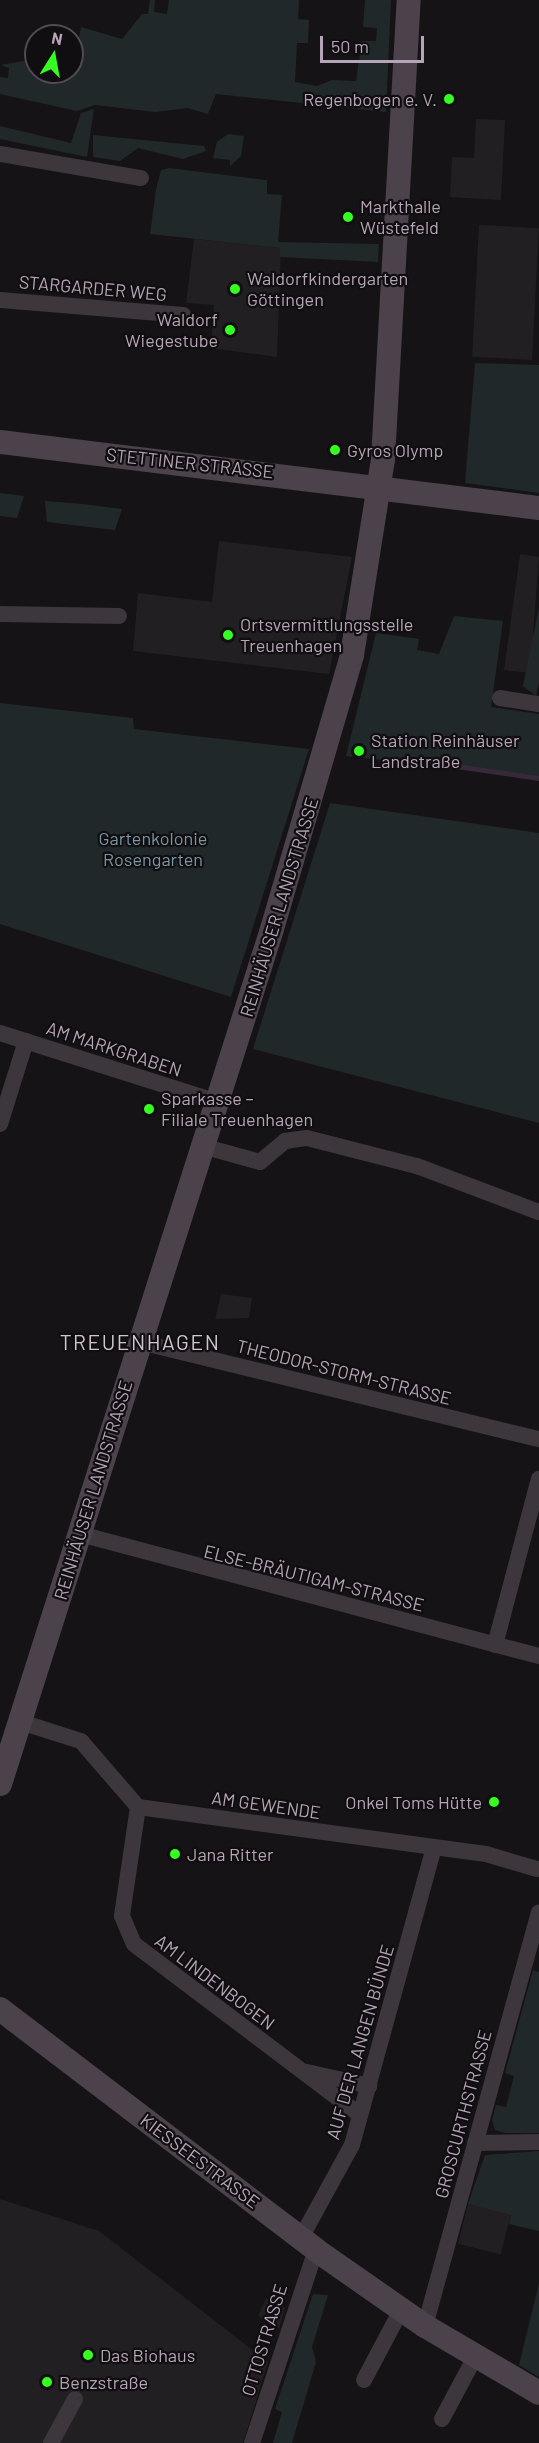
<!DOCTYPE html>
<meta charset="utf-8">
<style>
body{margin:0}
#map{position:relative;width:539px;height:2443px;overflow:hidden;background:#151315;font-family:Barlow,sans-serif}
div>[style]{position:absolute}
.built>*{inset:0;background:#221f22;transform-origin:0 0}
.green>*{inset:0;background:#21282a}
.stream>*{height:4.5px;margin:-2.25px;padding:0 2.25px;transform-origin:2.25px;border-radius:2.25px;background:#35293a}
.street>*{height:16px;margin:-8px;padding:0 8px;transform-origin:8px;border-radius:8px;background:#3d363c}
.secondary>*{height:24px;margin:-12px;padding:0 12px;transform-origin:12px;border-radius:12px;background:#4b424b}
.dots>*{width:16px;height:16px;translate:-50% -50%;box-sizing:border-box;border:3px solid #100e10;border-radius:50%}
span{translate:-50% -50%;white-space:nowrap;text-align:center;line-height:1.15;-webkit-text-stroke:4.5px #100e10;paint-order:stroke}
.poi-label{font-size:18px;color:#b6a4b7}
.right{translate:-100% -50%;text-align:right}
.left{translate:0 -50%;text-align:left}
.street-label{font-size:18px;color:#b6a4b7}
.park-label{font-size:18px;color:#7996a3}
.quarter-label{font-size:21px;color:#d2c5d2;letter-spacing:1.5px}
.north{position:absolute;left:24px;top:24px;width:60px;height:60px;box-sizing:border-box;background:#100e10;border:2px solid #524a53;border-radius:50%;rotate:11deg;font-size:16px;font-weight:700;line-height:24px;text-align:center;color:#b6a4b7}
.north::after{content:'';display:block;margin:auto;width:21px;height:27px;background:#35ff21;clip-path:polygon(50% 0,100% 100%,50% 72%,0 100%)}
.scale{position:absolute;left:320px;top:36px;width:104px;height:27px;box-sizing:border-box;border:3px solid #b6a4b7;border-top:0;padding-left:8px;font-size:18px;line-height:21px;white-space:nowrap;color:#b6a4b7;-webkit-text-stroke:4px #100e10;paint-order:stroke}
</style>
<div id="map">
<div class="built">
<div style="clip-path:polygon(476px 119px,505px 120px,501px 200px,450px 197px,452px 157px,474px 158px)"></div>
<div style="left:479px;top:225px;width:60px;height:132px;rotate:3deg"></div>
<div style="clip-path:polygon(194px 239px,281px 248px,277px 357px,211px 348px,214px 305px,186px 303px)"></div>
<div style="clip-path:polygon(219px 541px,352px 557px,329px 674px,133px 651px,138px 593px,212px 602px)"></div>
<div style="clip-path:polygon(520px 554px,539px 557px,530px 673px,504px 670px)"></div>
<div style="clip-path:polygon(221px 1294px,252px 1298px,249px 1318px,215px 1319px)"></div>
<div style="clip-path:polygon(0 2199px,99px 2231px,268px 2362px,243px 2443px,0 2443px)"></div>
<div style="left:468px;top:2204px;width:44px;height:41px;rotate:14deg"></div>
<div style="clip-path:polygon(266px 2298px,285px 2308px,279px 2329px,258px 2316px)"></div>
</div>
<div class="green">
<div style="clip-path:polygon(150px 0,155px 0,154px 12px,167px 14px,169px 0,299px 0,298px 19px,309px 20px,308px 43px,297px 43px,295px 82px,317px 86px,332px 80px,356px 81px,362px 41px,376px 41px,377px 28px,363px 27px,365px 0,391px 0,386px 112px,216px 94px,208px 114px,188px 108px,155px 112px,95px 105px,77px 111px,0 94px,0 77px,8px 78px,9px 68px,0 65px,36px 59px,36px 72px,72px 72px,81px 27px,122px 39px,142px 14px,148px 14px)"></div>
<div style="clip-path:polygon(94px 109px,87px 157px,0 139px,0 126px,71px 143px,81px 113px)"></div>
<div style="clip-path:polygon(228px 134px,244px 136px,241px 156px,230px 166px,230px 160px,213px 158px,217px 142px)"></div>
<div style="clip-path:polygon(93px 135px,204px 146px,206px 151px,183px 159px,138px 148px,120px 161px,93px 157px)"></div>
<div style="clip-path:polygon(169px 168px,267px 180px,267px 194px,282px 195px,278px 242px,379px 244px,378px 262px,280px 257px,280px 248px,150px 234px,156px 189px,161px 170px)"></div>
<div style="clip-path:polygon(475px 363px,539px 365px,539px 493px,465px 483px)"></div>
<div style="clip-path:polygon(0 493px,24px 496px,17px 518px,0 516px)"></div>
<div style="clip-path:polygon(45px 501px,83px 504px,122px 509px,115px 530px,47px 522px)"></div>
<div style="clip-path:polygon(539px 607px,539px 682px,536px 696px,523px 686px)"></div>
<div style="clip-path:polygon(454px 616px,503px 621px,491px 707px,539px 714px,539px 777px,346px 756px,376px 633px,419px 639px,417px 650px,439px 654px)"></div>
<div style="clip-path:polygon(0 703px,133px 718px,134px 729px,309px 749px,231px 997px,0 924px)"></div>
<div style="clip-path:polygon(330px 803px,539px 833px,539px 1123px,253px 1049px)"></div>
<div style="clip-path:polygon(533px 1970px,539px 1972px,539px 2133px,505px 2133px,495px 2130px,492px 2120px,496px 2105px,506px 2107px,514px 2076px,505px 2073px)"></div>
<div style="clip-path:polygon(539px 2151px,539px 2231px,509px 2224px,511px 2215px,468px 2204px,485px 2155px)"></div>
<div style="clip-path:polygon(539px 2283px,539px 2377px,519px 2365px)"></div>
<div style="clip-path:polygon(313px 2294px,328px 2295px,312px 2347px,316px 2362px,292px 2443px,273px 2443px,282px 2412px,275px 2409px)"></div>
</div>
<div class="stream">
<div style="left:436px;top:763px;width:104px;rotate:8.3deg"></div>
</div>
<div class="street">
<div style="left:0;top:154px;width:143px;rotate:9.7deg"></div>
<div style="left:0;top:300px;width:184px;rotate:4.7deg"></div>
<div style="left:0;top:614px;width:119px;rotate:1deg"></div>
<div style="left:500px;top:698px;width:39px;rotate:9deg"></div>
<div style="left:0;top:1033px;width:228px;rotate:17.6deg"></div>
<div style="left:0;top:1124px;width:87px;rotate:-72.6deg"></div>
<div style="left:202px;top:1146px;width:60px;rotate:15.4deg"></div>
<div style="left:260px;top:1162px;width:33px;rotate:-40deg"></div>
<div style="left:285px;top:1141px;width:22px;rotate:-8deg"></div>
<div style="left:307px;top:1138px;width:114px;rotate:14.3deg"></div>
<div style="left:417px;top:1166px;width:130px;rotate:20.7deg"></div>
<div style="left:140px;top:1342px;width:411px;rotate:13.7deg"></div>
<div style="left:80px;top:1534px;width:475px;rotate:14.9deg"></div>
<div style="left:495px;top:1645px;width:172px;rotate:-75.2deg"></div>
<div style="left:21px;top:1722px;width:63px;rotate:17.6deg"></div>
<div style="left:81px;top:1741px;width:87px;rotate:49.2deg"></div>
<div style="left:138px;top:1807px;width:351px;rotate:7.7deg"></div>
<div style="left:486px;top:1854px;width:53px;rotate:16.4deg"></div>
<div style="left:138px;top:1807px;width:110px;rotate:98.4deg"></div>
<div style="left:122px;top:1916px;width:30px;rotate:67deg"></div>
<div style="left:134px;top:1944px;width:283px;rotate:37.1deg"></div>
<div style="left:307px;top:2072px;width:64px;rotate:12.7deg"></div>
<div style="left:475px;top:2143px;width:64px;rotate:-0.9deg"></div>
<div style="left:301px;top:2238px;width:106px;rotate:-61.3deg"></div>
<div style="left:352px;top:2145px;width:308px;rotate:-74.6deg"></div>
<div style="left:425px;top:2326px;width:429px;rotate:-74.6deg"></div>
<div style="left:364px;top:2380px;width:79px;rotate:-62.1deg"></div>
<div style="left:442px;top:2419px;width:70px;rotate:-62deg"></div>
<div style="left:51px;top:2443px;width:50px;rotate:-61.4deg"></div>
<div style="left:252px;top:2443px;width:203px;rotate:-71.7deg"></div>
</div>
<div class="secondary">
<div style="left:0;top:442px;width:543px;rotate:6.98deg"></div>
<div style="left:0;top:1784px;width:897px;rotate:-72.35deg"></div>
<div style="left:272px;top:929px;width:285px;rotate:-73.7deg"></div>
<div style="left:352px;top:655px;width:198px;rotate:-81deg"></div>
<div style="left:383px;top:459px;width:460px;rotate:-86.8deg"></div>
<div style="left:0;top:2009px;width:397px;rotate:37.3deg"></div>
<div style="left:316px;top:2250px;width:133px;rotate:34.9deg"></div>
<div style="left:425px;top:2326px;width:132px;rotate:30.4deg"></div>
</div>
<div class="dots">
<div style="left:449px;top:99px;background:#35ff21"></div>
<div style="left:348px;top:217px;background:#35ff21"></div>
<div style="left:235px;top:289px;background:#35ff21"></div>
<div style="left:230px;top:330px;background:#35ff21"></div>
<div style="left:335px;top:450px;background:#35ff21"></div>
<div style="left:228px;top:635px;background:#35ff21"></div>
<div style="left:359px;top:751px;background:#35ff21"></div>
<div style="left:149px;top:1109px;background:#35ff21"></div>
<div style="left:494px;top:1802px;background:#35ff21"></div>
<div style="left:175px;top:1854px;background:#35ff21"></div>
<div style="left:88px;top:2355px;background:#35ff21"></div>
<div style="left:47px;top:2382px;background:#35ff21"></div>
</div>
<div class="poi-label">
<span class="right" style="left:437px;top:99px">Regenbogen e. V.</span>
<span class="left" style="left:360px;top:217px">Markthalle<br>Wüstefeld</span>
<span class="left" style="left:247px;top:289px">Waldorfkindergarten<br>Göttingen</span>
<span class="right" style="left:218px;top:330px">Waldorf<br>Wiegestube</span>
<span class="left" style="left:347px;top:450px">Gyros Olymp</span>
<span class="left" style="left:240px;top:635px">Ortsvermittlungsstelle<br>Treuenhagen</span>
<span class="left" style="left:371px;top:751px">Station Reinhäuser<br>Landstraße</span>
<span class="left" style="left:161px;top:1109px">Sparkasse –<br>Filiale Treuenhagen</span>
<span class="right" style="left:482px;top:1802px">Onkel Toms Hütte</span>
<span class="left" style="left:187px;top:1854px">Jana Ritter</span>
<span class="left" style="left:100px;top:2355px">Das Biohaus</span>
<span class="left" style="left:59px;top:2382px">Benzstraße</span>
</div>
<div class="street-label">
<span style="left:93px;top:288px;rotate:5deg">STARGARDER WEG</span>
<span style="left:190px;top:463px;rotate:6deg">STETTINER STRASSE</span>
<span style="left:279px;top:907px;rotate:-73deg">REINHÄUSER LANDSTRASSE</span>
<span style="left:114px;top:1049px;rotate:18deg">AM MARKGRABEN</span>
<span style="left:344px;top:1372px;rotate:14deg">THEODOR-STORM-STRASSE</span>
<span style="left:93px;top:1490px;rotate:-73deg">REINHÄUSER LANDSTRASSE</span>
<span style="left:314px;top:1578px;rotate:14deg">ELSE-BRÄUTIGAM-STRASSE</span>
<span style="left:266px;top:1805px;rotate:8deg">AM GEWENDE</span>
<span style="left:215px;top:1982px;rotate:37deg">AM LINDENBOGEN</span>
<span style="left:360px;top:2042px;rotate:-74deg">AUF DER LANGEN BÜNDE</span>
<span style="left:463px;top:2114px;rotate:-75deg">GROSCURTHSTRASSE</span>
<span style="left:200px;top:2161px;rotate:37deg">KIESSEESTRASSE</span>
<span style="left:264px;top:2340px;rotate:-73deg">OTTOSTRASSE</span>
</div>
<div class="park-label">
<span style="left:153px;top:849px">Gartenkolonie<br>Rosengarten</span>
</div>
<div class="quarter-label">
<span style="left:140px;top:1342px">TREUENHAGEN</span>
</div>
<div class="north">N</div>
<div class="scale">50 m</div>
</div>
